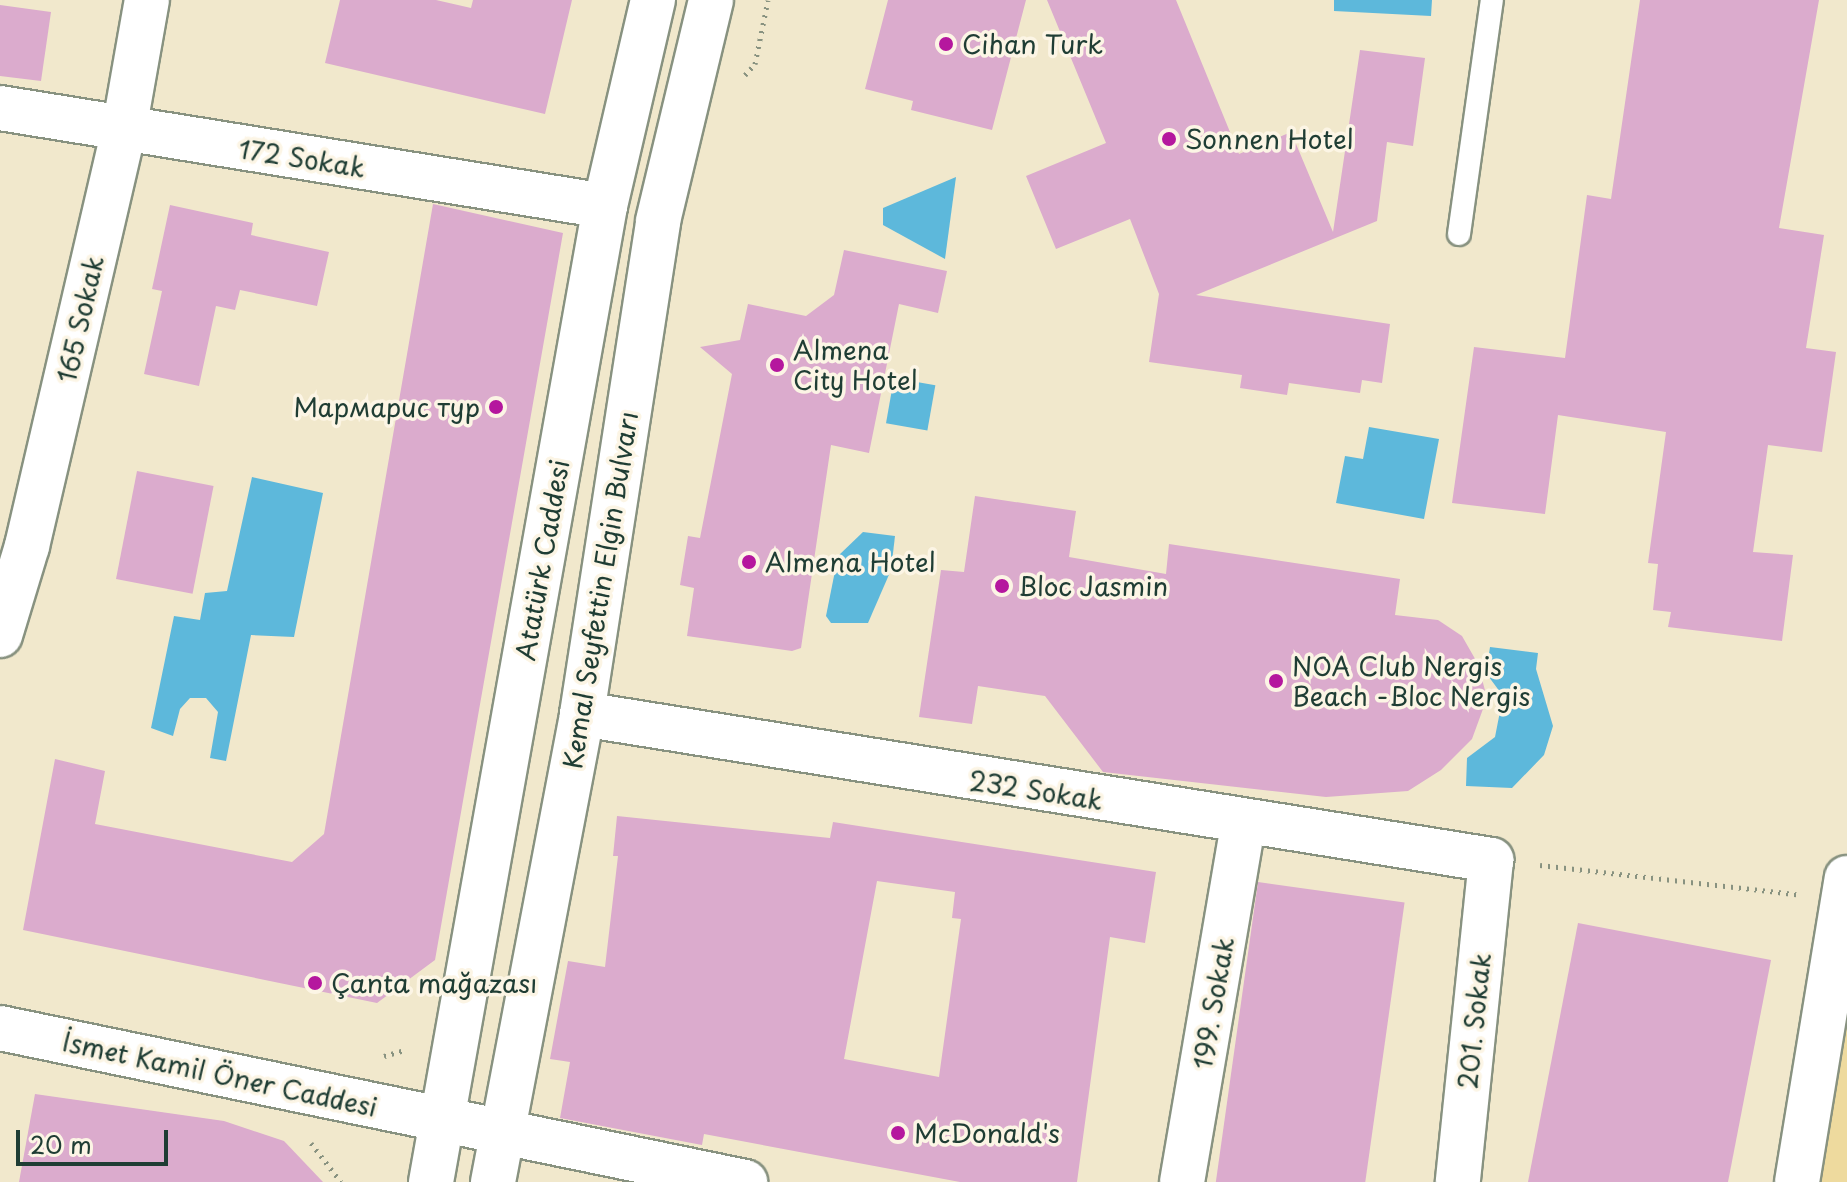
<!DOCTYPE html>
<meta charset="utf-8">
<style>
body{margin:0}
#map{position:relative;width:1847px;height:1182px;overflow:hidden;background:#f1e8cc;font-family:"Playpen Sans",sans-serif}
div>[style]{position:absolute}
.sand>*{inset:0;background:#eeda9e}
.water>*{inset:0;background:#5db8db;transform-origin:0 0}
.building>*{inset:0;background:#dbabcd;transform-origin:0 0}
.path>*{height:5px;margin-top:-2.5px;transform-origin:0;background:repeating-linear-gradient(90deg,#889280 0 2px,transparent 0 8px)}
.roads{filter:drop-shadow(2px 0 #889280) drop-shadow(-2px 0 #889280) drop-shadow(0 2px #889280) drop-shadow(0 -2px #889280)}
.lane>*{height:22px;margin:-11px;padding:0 11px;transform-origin:11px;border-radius:11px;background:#fff}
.street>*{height:44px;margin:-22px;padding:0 22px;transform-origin:22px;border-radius:22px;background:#fff}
.secondary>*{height:44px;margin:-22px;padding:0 22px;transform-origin:22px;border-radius:22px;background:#fff}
.dots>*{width:22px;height:22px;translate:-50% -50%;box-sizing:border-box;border:4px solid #fcf5e5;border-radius:50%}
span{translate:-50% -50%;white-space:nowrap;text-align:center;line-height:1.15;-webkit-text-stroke:7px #fcf5e5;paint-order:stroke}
.poi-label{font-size:26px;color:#1f3d34}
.left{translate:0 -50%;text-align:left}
.right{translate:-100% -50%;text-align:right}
.street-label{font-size:26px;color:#1f3d34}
.scale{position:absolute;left:16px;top:1130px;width:152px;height:36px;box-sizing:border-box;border:4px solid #1f3d34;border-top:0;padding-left:10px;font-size:24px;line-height:28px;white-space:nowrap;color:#1f3d34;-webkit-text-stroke:6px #fcf5e5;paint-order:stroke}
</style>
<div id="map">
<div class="sand">
<div style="clip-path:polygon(1847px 878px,1847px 1182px,1797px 1182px)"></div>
</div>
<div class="water">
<div style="clip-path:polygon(1334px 0,1432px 0,1431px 16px,1334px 11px)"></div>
<div style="clip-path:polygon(956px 177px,945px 259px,883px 225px,883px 208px)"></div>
<div style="left:894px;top:378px;width:42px;height:46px;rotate:10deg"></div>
<div style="clip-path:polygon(1369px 427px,1439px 439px,1424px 519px,1336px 503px,1345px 456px,1363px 459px)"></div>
<div style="clip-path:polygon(252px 477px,323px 493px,294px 637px,251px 635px,226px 761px,210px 758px,218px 712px,206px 698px,190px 698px,180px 709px,173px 736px,151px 728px,174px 616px,200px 620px,205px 593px,227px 591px)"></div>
<div style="clip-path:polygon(863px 532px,895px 536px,891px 570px,868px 623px,831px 623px,826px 616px,838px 556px)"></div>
<div style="clip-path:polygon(1490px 647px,1538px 653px,1536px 669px,1553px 726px,1544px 755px,1512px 788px,1466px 786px,1467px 758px,1495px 737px,1503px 696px,1486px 673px)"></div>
</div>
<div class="building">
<div style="clip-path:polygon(340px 0,436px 0,471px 8px,473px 0,572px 0,545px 114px,325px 63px)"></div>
<div style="clip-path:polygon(888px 0,1026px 0,992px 130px,911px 110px,913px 101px,865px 89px)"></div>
<div style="clip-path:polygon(1047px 0,1176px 0,1239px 154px,1291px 132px,1333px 232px,1360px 50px,1425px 58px,1413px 146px,1387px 142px,1377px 221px,1196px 295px,1390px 324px,1382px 383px,1362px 380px,1360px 393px,1289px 383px,1287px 395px,1240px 388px,1242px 375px,1149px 362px,1159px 294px,1130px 219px,1056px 249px,1026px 176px,1106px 143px)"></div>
<div style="clip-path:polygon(1640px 0,1819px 0,1779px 228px,1824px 235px,1806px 348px,1836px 352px,1822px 452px,1768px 445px,1753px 552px,1793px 555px,1782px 641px,1668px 627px,1671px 612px,1653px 610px,1658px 564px,1648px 563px,1666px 432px,1558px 415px,1545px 514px,1452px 503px,1474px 347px,1565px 358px,1587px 195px,1611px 199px)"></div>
<div style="clip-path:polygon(0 5px,51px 12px,41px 81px,0 76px)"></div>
<div style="clip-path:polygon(433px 204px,563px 233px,435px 960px,377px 1003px,23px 930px,55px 759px,105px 771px,95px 824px,292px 862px,324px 834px)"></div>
<div style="clip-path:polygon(170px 205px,253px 223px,251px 235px,329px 252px,317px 306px,240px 290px,235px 310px,216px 306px,199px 386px,144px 374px,162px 291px,152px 289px)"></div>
<div style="clip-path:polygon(844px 250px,947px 271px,938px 313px,899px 304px,869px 453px,831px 445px,801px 648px,792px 651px,687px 636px,694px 588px,680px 585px,688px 536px,700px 538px,732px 374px,700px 347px,740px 340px,748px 304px,806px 316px,834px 295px)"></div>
<div style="left:137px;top:471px;width:78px;height:110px;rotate:11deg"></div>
<div style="clip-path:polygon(975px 496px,1076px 511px,1069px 557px,1166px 574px,1169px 544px,1400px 579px,1395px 615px,1438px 620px,1462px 636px,1478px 664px,1487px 698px,1472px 739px,1441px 770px,1408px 791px,1326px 797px,1103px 772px,1045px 696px,978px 686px,972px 724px,919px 717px,941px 570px,964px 572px)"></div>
<div style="clip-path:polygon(evenodd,617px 816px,830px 838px,833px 822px,1156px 872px,1145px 943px,1110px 937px,1077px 1182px,960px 1182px,704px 1134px,702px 1145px,560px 1118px,570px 1062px,550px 1059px,568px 961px,605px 967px,618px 856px,613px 856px,617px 816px,877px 881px,955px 892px,952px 918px,961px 919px,939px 1077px,844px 1059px,877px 881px)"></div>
<div style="left:1258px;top:882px;width:148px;height:304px;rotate:8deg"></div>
<div style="clip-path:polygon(1578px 923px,1771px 960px,1728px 1182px,1528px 1182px)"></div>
<div style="clip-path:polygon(35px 1094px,224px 1121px,284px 1141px,323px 1182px,19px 1182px)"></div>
</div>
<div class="path">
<div style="left:745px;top:75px;width:15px;rotate:-48deg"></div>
<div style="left:755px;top:64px;width:65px;rotate:-78.5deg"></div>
<div style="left:1540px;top:865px;width:258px;rotate:6.5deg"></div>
<div style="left:384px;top:1056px;width:22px;rotate:-16deg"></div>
<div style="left:311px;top:1143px;width:49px;rotate:52.4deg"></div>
</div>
<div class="roads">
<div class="lane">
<div style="left:1459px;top:234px;width:236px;rotate:-82deg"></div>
</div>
<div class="street">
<div style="left:0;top:108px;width:613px;rotate:9.2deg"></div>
<div style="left:0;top:635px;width:93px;rotate:-73.1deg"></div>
<div style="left:27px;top:546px;width:427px;rotate:-76.9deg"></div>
<div style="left:124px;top:130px;width:132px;rotate:-80deg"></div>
<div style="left:582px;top:714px;width:921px;rotate:9.12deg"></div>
<div style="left:1491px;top:860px;width:324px;rotate:95.9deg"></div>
<div style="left:1182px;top:1182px;width:363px;rotate:-80.3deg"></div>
<div style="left:1797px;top:1182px;width:308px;rotate:-80.7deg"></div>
</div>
<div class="secondary">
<div style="left:0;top:1028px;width:761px;rotate:11.68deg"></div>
<div style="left:431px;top:1182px;width:991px;rotate:-79.89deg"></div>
<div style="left:605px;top:206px;width:212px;rotate:-76.9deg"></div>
<div style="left:493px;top:1182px;width:476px;rotate:-79.2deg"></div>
<div style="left:582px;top:714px;width:499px;rotate:-81.2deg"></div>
<div style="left:658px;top:221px;width:227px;rotate:-76.5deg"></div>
</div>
</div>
<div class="dots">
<div style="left:946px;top:44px;background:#b5179e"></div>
<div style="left:1169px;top:139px;background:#b5179e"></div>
<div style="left:777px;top:365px;background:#b5179e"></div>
<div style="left:496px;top:407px;background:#b5179e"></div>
<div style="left:749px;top:562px;background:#b5179e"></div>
<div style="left:1002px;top:586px;background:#b5179e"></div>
<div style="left:1276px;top:681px;background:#b5179e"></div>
<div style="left:315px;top:983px;background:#b5179e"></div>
<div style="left:898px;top:1133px;background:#b5179e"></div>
</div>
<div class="poi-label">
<span class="left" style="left:962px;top:44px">Cihan Turk</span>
<span class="left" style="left:1185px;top:139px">Sonnen Hotel</span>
<span class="left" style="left:793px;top:365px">Almena<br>City Hotel</span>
<span class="right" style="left:480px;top:407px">Мармарис тур</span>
<span class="left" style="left:765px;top:562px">Almena Hotel</span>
<span class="left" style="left:1018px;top:586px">Bloc Jasmin</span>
<span class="left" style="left:1292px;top:681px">NOA Club Nergis<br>Beach -Bloc Nergis</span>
<span class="left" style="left:331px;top:983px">Çanta mağazası</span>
<span class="left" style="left:914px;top:1133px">McDonald's</span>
</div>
<div class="street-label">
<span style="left:302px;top:158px;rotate:9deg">172 Sokak</span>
<span style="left:80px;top:319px;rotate:-77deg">165 Sokak</span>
<span style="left:542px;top:560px;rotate:-80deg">Atatürk Caddesi</span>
<span style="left:600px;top:590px;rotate:-81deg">Kemal Seyfettin Elgin Bulvarı</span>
<span style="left:1036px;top:790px;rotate:9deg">232 Sokak</span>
<span style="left:1213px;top:1003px;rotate:-80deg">199. Sokak</span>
<span style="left:1474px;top:1021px;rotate:-84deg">201. Sokak</span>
<span style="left:220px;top:1074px;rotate:12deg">İsmet Kamil Öner Caddesi</span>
</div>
<div class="scale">20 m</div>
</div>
